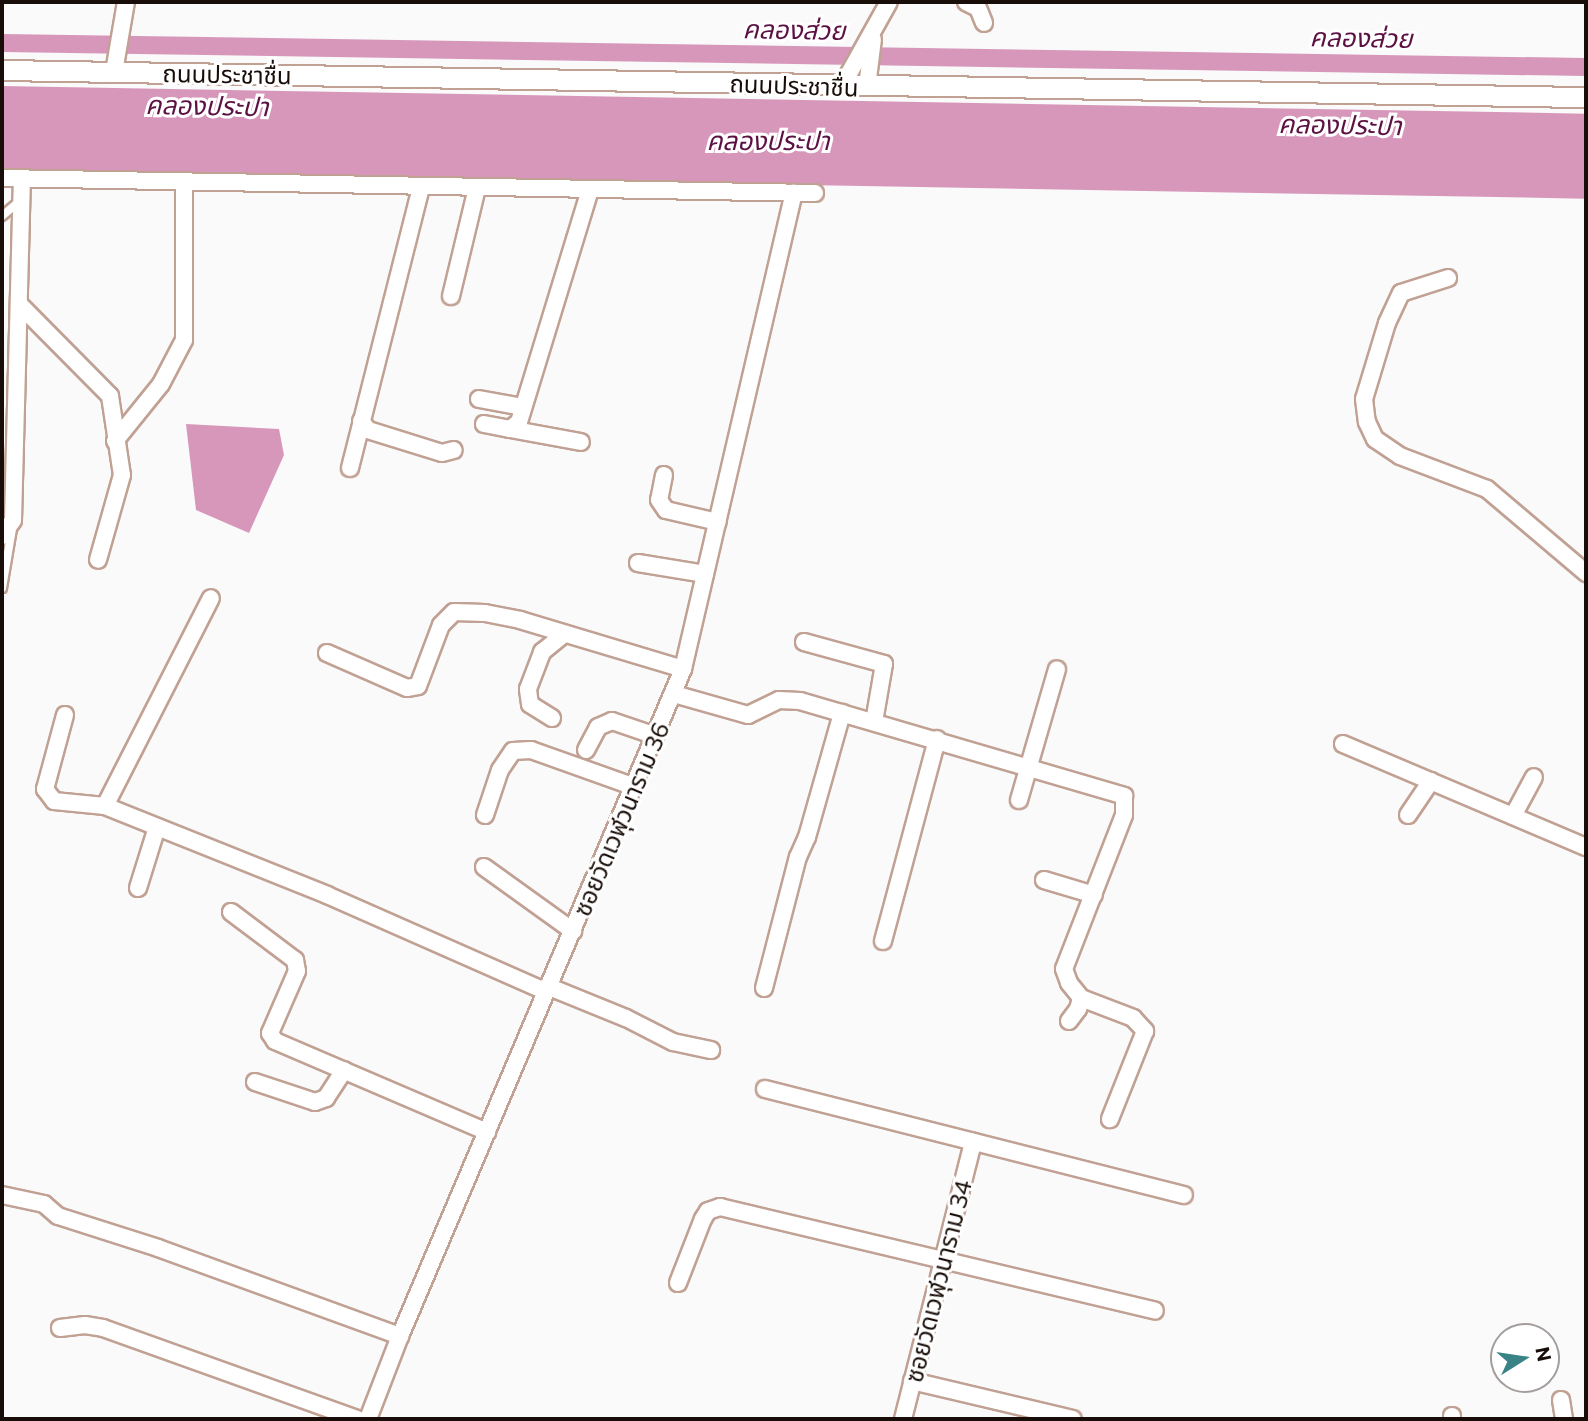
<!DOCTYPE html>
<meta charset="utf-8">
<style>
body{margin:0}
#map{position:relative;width:1588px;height:1421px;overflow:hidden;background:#fafafa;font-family:Commissioner,"Noto Sans Thai",sans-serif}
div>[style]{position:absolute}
.water>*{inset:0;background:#d797bb;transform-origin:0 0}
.canal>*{height:18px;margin:-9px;padding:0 9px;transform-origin:9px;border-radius:9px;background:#d797bb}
.roads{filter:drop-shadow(2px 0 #c0a193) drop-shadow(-2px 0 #c0a193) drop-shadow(0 2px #c0a193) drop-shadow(0 -2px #c0a193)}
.service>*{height:8px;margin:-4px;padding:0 4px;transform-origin:4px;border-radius:4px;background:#fff}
.minor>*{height:16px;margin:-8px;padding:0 8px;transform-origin:8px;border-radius:8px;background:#fff}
.tertiary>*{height:19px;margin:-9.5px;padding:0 9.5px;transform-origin:9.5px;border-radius:9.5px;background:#fff}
span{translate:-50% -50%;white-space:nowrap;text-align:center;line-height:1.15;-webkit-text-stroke:6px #fff;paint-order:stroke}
.street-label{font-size:24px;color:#180d08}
.water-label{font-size:26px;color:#5c1143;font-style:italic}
.frame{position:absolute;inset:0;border:4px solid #180d08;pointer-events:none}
.north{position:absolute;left:1490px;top:1323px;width:70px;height:70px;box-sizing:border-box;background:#fff;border:2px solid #a39e9c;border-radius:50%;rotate:78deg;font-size:19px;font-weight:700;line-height:28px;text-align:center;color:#180d08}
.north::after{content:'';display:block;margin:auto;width:24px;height:32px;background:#398286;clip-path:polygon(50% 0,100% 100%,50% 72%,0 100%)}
</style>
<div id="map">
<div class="water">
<div style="left:2px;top:86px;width:1584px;height:85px;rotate:1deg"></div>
<div style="clip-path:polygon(186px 424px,279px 429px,284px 455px,249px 533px,196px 510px)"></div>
</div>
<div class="canal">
<div style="left:2px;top:43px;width:1584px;rotate:0.87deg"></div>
</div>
<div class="roads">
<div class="service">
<div style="left:2px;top:216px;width:23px;rotate:-40deg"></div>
<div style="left:2px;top:588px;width:60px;rotate:-80.4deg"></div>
</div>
<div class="minor">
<div style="left:966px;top:2px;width:13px;rotate:27deg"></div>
<div style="left:978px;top:8px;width:16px;rotate:68deg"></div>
<div style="left:114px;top:72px;width:71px;rotate:-80.3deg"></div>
<div style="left:842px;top:86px;width:96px;rotate:-60.8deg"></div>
<div style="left:867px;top:87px;width:48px;rotate:-82.9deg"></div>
<div style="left:2px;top:178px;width:813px;rotate:1.06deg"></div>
<div style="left:1448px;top:278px;width:49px;rotate:162.3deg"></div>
<div style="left:1401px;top:293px;width:33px;rotate:115deg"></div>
<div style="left:1387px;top:323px;width:79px;rotate:106.8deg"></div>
<div style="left:1364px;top:399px;width:23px;rotate:83deg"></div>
<div style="left:1367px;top:422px;width:19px;rotate:65deg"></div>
<div style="left:1375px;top:439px;width:30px;rotate:34deg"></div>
<div style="left:1400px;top:456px;width:93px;rotate:20.8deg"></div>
<div style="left:1487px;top:489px;width:130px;rotate:40.3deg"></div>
<div style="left:451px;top:296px;width:111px;rotate:-76.5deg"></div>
<div style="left:19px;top:304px;width:129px;rotate:45.3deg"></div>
<div style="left:110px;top:396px;width:80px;rotate:81.4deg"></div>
<div style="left:122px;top:475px;width:88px;rotate:105.8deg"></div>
<div style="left:479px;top:399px;width:45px;rotate:10.3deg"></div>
<div style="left:361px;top:421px;width:11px;rotate:52deg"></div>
<div style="left:368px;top:430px;width:77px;rotate:17.3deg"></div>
<div style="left:442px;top:453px;width:12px;rotate:-14deg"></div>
<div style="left:484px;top:424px;width:26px;rotate:11deg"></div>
<div style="left:510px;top:429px;width:11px;rotate:-38deg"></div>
<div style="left:519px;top:422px;width:243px;rotate:-73deg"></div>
<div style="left:510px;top:429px;width:72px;rotate:10.4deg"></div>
<div style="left:115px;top:441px;width:73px;rotate:-51.1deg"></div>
<div style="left:161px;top:384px;width:50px;rotate:-62.4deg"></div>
<div style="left:184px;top:340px;width:158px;rotate:-90deg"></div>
<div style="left:350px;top:468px;width:290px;rotate:-75.8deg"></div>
<div style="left:664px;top:475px;width:25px;rotate:101deg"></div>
<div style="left:659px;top:500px;width:12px;rotate:55deg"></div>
<div style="left:666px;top:510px;width:53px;rotate:13deg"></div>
<div style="left:2px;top:536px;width:19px;rotate:-55deg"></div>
<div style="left:13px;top:520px;width:341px;rotate:-88.5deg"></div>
<div style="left:638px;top:563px;width:68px;rotate:9.3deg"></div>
<div style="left:804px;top:642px;width:83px;rotate:15.4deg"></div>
<div style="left:884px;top:664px;width:59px;rotate:99.8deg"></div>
<div style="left:327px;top:653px;width:87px;rotate:23.6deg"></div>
<div style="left:407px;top:688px;width:11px;rotate:-10deg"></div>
<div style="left:418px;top:686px;width:65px;rotate:-69.3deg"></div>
<div style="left:441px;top:625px;width:18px;rotate:-45deg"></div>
<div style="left:454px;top:612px;width:31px;rotate:2deg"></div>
<div style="left:485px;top:613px;width:36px;rotate:11deg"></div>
<div style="left:520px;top:620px;width:170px;rotate:16.7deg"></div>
<div style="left:674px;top:694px;width:77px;rotate:15.8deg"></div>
<div style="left:748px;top:715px;width:34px;rotate:-26deg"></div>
<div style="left:779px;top:700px;width:21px;rotate:3deg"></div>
<div style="left:800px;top:701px;width:338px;rotate:16.3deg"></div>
<div style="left:1124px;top:796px;width:19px;rotate:90deg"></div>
<div style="left:1124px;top:815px;width:165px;rotate:111.3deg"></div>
<div style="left:1064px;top:969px;width:15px;rotate:70deg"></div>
<div style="left:1069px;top:983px;width:19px;rotate:51deg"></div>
<div style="left:1081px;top:998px;width:11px;rotate:105deg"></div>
<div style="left:1078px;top:1009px;width:15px;rotate:127deg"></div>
<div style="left:65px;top:715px;width:77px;rotate:105.1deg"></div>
<div style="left:45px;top:789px;width:15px;rotate:53deg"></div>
<div style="left:54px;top:801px;width:51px;rotate:5.6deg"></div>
<div style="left:105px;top:806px;width:239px;rotate:21.8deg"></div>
<div style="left:327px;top:895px;width:238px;rotate:23.8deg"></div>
<div style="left:552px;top:718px;width:26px;rotate:-148deg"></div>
<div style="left:530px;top:704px;width:15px;rotate:-98deg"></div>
<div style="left:528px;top:689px;width:40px;rotate:-69deg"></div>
<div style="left:542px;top:652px;width:28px;rotate:-39deg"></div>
<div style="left:1343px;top:744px;width:264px;rotate:23deg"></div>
<div style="left:586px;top:750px;width:26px;rotate:-62deg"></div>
<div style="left:598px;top:727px;width:15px;rotate:-23deg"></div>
<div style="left:612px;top:721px;width:46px;rotate:18.8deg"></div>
<div style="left:1019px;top:800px;width:136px;rotate:-73.8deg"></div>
<div style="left:105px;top:806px;width:233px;rotate:-63deg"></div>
<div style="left:485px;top:815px;width:47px;rotate:-71.6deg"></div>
<div style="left:500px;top:770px;width:23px;rotate:-56deg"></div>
<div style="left:513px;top:751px;width:18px;rotate:-3deg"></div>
<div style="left:531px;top:750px;width:110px;rotate:19.6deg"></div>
<div style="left:1408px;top:815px;width:41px;rotate:-55.9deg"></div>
<div style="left:1513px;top:816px;width:44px;rotate:-61.7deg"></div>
<div style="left:484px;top:867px;width:110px;rotate:35.7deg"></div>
<div style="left:1044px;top:880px;width:52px;rotate:16.7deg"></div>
<div style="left:138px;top:888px;width:64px;rotate:-72.7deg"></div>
<div style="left:231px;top:912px;width:80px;rotate:36.9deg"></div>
<div style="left:295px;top:960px;width:11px;rotate:80deg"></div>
<div style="left:297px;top:971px;width:68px;rotate:113.5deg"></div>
<div style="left:270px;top:1033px;width:9px;rotate:58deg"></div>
<div style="left:275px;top:1041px;width:231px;rotate:23.2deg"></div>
<div style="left:883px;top:941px;width:209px;rotate:-75deg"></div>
<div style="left:547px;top:986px;width:85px;rotate:22.1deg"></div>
<div style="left:626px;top:1018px;width:53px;rotate:27.1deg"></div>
<div style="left:673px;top:1042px;width:39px;rotate:12deg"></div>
<div style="left:764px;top:988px;width:135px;rotate:-75.5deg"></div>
<div style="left:798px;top:857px;width:22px;rotate:-66deg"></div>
<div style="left:807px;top:837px;width:129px;rotate:-74.2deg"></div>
<div style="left:1081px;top:998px;width:56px;rotate:21deg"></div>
<div style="left:1133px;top:1018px;width:18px;rotate:47deg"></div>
<div style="left:1145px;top:1031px;width:95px;rotate:111.7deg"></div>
<div style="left:255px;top:1082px;width:63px;rotate:18.4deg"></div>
<div style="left:315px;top:1102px;width:12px;rotate:-20deg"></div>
<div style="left:326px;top:1098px;width:33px;rotate:-57deg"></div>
<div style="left:765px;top:1089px;width:432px;rotate:14.2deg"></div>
<div style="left:2px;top:1195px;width:43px;rotate:12.1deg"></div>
<div style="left:44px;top:1204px;width:18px;rotate:41deg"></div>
<div style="left:58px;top:1216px;width:105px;rotate:17.7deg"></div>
<div style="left:158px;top:1248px;width:258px;rotate:20deg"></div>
<div style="left:678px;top:1283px;width:69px;rotate:-68.7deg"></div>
<div style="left:703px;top:1219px;width:9px;rotate:-58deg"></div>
<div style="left:708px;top:1211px;width:13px;rotate:-18deg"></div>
<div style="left:720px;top:1207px;width:447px;rotate:13.4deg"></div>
<div style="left:60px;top:1328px;width:25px;rotate:-7deg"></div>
<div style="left:85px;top:1325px;width:18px;rotate:9deg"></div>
<div style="left:103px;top:1328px;width:270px;rotate:19.7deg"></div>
<div style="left:912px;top:1381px;width:165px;rotate:13.3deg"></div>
<div style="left:1561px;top:1400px;width:19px;rotate:81deg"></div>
<div style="left:1452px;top:1416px;width:3px;rotate:90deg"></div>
<div style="left:368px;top:1419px;width:89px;rotate:-68.9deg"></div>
<div style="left:400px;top:1336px;width:725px;rotate:-67.01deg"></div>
<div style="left:683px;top:669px;width:489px;rotate:-76.9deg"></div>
<div style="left:903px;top:1419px;width:286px;rotate:-75.8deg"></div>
</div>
<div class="tertiary">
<div style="left:2px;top:70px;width:1584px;rotate:0.98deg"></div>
</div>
</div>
<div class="street-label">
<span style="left:227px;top:74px;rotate:1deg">ถนนประชาชื่น</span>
<span style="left:794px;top:85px;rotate:2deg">ถนนประชาชื่น</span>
<span style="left:621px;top:819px;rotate:-67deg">ซอยวัดเวฬุวนาราม 36</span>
<span style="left:938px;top:1281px;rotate:-76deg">ซอยวัดเวฬุวนาราม 34</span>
</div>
<div class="water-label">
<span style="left:794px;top:29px;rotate:1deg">คลองส่วย</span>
<span style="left:1361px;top:37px;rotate:1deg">คลองส่วย</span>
<span style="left:207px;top:105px;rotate:1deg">คลองประปา</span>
<span style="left:1340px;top:124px;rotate:1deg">คลองประปา</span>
<span style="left:768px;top:140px">คลองประปา</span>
</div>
<div class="frame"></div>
<div class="north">N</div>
</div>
